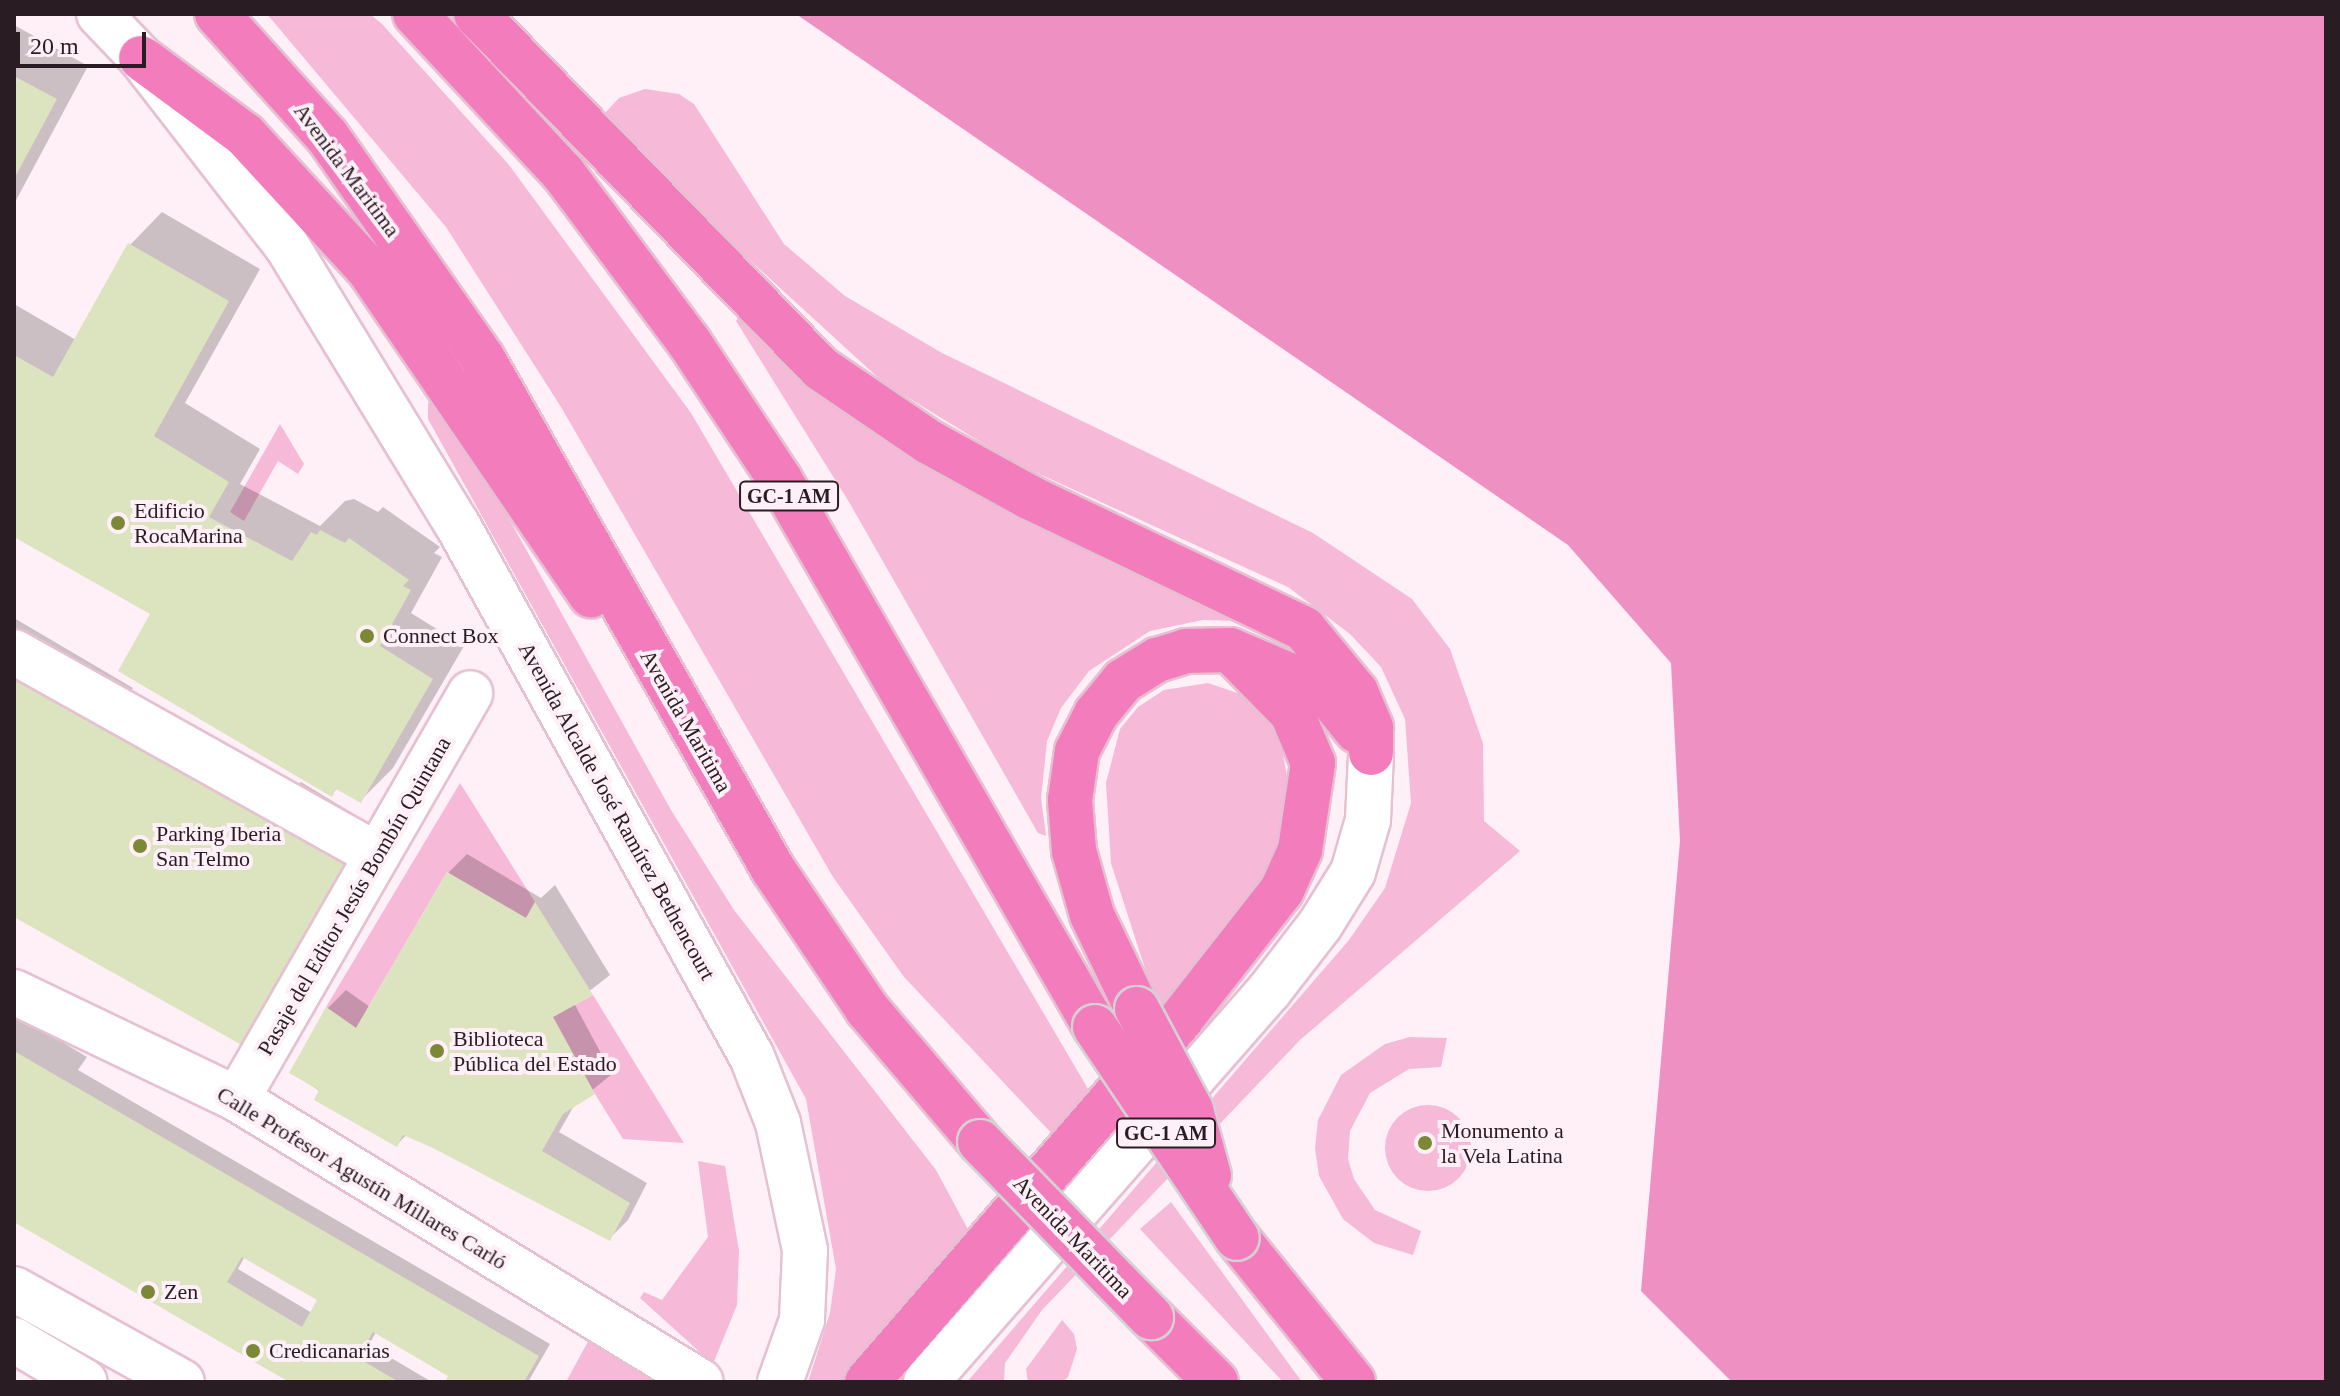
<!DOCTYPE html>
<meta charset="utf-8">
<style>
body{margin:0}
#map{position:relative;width:2340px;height:1396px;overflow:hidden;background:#ffeff6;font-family:Georgia,serif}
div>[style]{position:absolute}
.green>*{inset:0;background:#f7b9d8}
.round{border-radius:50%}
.water>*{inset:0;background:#ef90c2}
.shadow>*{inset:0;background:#0003}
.building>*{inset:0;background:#dbe3bf}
.roads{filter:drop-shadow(2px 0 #e5c0d1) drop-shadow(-2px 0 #e5c0d1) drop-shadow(0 2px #e5c0d1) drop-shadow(0 -2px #e5c0d1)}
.minor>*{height:44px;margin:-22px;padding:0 22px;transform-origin:22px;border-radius:22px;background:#fff}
.highway>*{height:44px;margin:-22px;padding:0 22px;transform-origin:22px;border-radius:22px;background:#f37cbd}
.bridges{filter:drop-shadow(2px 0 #d4d2d3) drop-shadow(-2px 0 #d4d2d3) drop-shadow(0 2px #d4d2d3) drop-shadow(0 -2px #d4d2d3)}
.highway-bridge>*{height:44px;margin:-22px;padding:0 22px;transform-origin:22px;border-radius:22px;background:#f37cbd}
.dots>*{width:22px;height:22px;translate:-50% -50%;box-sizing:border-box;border:4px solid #ffeff6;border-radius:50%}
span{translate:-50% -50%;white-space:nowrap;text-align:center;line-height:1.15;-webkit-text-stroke:8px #ffeff6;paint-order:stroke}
.shield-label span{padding:2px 6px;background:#ffeff6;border:2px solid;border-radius:6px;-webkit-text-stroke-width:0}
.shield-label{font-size:20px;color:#2a1c23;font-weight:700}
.street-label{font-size:22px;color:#2a1c23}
.poi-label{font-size:22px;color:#2a1c23}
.left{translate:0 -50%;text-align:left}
.frame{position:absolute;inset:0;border:16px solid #2a1c23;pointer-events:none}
.scale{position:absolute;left:16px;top:32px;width:130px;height:36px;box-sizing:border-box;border:4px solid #2a1c23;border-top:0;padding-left:10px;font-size:24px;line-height:28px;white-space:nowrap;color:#2a1c23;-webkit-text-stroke:6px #ffeff6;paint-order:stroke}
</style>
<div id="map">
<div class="green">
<div style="clip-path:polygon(267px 14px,370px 14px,382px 24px,509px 165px,691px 413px,1094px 1099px,1056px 1138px,904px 977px,833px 877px,561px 407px,446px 227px)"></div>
<div style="clip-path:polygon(645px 89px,679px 94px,694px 104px,784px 244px,845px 296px,942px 353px,1313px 533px,1412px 599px,1450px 649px,1483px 743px,1484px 821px,1520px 851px,1300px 1040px,1042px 1310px,1005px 1363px,1004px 1382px,967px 1382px,1349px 940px,1385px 888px,1411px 803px,1405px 719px,1381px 667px,1350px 634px,1288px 587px,1015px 463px,884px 383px,743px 254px,604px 114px,619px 98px)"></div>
<div style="clip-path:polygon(740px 316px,1244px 621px,1203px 620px,1150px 631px,1089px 671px,1061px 708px,1047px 741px,1041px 798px,1046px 836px,1038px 833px,849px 502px,736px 321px)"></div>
<div style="clip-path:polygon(434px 400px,449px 411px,671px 810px,734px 910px,936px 1170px,971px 1235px,842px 1382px,808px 1382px,830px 1313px,836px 1269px,806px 1099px,428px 419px,428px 403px)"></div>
<div style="clip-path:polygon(280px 424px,304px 464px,298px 474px,278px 461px,244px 521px,230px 512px)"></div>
<div style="clip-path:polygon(1208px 683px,1243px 695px,1279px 734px,1289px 786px,1279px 849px,1206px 964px,1158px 1009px,1111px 863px,1106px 783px,1120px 729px,1138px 707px,1164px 690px)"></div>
<div style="clip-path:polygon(460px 783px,535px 902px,526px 918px,447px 872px,356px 1028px,326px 1007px)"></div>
<div style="clip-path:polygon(593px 995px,684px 1143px,623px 1139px,595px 1094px,553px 1017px)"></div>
<div style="clip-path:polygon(1410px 1037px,1447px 1038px,1441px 1067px,1409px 1069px,1370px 1093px,1350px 1131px,1348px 1159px,1354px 1179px,1375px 1210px,1421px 1231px,1413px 1255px,1374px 1243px,1343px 1219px,1319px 1176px,1315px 1148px,1318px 1120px,1341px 1075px,1385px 1044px)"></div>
<div class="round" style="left:1385px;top:1105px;width:86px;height:86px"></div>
<div style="clip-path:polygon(698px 1161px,725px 1166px,739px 1251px,737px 1305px,713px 1364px,640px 1298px,644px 1292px,662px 1300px,708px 1237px)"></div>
<div style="clip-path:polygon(1171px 1202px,1302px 1382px,1283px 1382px,1140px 1229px)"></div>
<div style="clip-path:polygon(1062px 1320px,1074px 1334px,1077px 1349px,1068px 1377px,1063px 1382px,1028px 1382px,1026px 1369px)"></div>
<div style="clip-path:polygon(591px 1336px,665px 1382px,566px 1382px)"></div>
</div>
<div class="water">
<div style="clip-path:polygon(796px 14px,2326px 14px,2326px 1382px,1732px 1382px,1641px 1291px,1680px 841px,1671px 663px,1568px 545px)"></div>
</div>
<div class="shadow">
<div style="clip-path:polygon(14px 25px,88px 66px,14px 204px)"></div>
<div style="clip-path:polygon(162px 212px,260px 269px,185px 403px,260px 449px,240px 484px,320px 526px,345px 501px,354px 499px,378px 512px,383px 507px,440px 547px,434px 553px,442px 557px,411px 613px,464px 646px,393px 768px,360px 801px,338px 788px,331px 794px,152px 614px,14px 535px,14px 304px,76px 340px,130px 245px)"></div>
<div style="clip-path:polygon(14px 618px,133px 688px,115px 720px,274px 808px,301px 782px,382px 831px,14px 915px)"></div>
<div style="clip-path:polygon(467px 854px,541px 898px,555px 885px,610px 975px,574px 1003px,612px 1074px,575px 1104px,559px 1132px,647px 1183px,628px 1220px,610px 1238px,407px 1134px,397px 1145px,292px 1072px,328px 1008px,346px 990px,370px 1007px,448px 873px)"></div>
<div style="clip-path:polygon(evenodd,14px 1013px,87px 1057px,78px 1070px,550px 1344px,528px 1382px,447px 1382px,451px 1375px,376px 1332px,369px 1345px,432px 1382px,295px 1382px,14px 1219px,14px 1013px,245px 1256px,320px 1300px,312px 1313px,238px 1269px,245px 1256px)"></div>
</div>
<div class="building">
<div style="clip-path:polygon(14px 76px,57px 99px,14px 179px)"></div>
<div style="clip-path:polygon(128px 243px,229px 301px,154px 436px,229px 482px,209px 517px,292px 561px,311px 532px,317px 535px,320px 530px,345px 543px,349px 538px,409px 580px,403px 586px,411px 590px,380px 646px,433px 679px,361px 803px,336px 789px,332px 797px,118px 671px,150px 614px,14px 537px,14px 355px,53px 377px)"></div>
<div style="clip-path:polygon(14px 669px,351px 864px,247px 1048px,14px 917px)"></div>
<div style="clip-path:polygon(447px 872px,526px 918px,535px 902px,593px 995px,553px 1017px,595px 1094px,563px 1114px,542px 1151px,630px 1203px,610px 1241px,433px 1148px,403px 1135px,397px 1147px,314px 1100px,319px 1090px,289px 1073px,326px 1007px,356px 1028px)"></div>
<div style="clip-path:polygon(evenodd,14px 1051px,539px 1356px,524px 1382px,445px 1382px,448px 1376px,373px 1332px,358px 1358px,399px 1382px,289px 1382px,14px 1222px,14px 1051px,242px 1257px,317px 1300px,302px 1327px,227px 1282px,242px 1257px)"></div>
</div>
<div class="roads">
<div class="minor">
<div style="left:99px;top:14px;width:61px;rotate:46.3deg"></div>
<div style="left:141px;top:58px;width:238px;rotate:52.2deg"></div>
<div style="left:287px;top:246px;width:326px;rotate:58.6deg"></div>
<div style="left:457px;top:524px;width:609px;rotate:61.04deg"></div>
<div style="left:752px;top:1057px;width:71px;rotate:68.5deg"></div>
<div style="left:778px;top:1123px;width:130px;rotate:78deg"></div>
<div style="left:805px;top:1250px;width:70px;rotate:92.5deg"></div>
<div style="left:802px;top:1320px;width:66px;rotate:109.5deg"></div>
<div style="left:14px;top:652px;width:416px;rotate:29.2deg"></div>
<div style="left:14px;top:992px;width:247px;rotate:25.6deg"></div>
<div style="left:237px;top:1099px;width:543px;rotate:31.38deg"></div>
<div style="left:237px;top:1099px;width:468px;rotate:-60.1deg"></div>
<div style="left:14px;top:1289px;width:192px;rotate:29deg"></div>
<div style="left:14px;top:1340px;width:82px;rotate:30.6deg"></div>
<div style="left:926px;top:1382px;width:520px;rotate:-48.74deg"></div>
<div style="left:1269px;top:991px;width:83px;rotate:-52.3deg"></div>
<div style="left:1320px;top:925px;width:62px;rotate:-58.1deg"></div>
<div style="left:1353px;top:872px;width:54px;rotate:-73.9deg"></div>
<div style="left:1368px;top:820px;width:67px;rotate:-87.4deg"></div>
</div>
<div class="highway">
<div style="left:217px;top:14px;width:164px;rotate:48deg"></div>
<div style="left:327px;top:136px;width:272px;rotate:55deg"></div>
<div style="left:483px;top:359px;width:587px;rotate:60.38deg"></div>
<div style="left:773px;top:869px;width:169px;rotate:56.1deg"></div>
<div style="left:867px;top:1009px;width:175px;rotate:49.6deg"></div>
<div style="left:415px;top:14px;width:217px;rotate:47.1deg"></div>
<div style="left:563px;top:173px;width:211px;rotate:53.3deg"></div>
<div style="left:689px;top:342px;width:163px;rotate:56.5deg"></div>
<div style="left:779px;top:478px;width:633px;rotate:60.08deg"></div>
<div style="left:476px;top:14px;width:494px;rotate:45.8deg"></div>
<div style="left:820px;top:368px;width:132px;rotate:34.2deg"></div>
<div style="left:929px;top:442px;width:116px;rotate:28.8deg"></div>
<div style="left:1031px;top:498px;width:303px;rotate:25.6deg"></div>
<div style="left:1304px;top:629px;width:82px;rotate:50.5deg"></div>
<div style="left:1356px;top:692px;width:39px;rotate:67deg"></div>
<div style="left:1371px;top:728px;width:25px;rotate:90deg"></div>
<div style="left:141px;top:58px;width:129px;rotate:36.5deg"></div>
<div style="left:245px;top:135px;width:183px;rotate:47.4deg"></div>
<div style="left:369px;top:270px;width:394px;rotate:55.7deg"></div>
<div style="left:1137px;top:1009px;width:104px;rotate:-115.6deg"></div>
<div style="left:1092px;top:915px;width:66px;rotate:-105.7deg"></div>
<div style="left:1074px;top:851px;width:51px;rotate:-94.5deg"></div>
<div style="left:1070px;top:800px;width:49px;rotate:-81.9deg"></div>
<div style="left:1077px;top:751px;width:42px;rotate:-62.8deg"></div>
<div style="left:1096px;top:714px;width:43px;rotate:-50.7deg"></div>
<div style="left:1123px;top:681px;width:40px;rotate:-32deg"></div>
<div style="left:1157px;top:660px;width:30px;rotate:-17deg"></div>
<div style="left:1186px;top:651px;width:44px;rotate:-1.3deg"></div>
<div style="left:1230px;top:650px;width:87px;rotate:23deg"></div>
<div style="left:1310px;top:684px;width:26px;rotate:36deg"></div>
<div style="left:1331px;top:699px;width:41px;rotate:50.9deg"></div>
<div style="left:1237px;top:1238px;width:185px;rotate:51.1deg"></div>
<div style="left:1151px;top:1317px;width:92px;rotate:45deg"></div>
<div style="left:867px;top:1382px;width:480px;rotate:-49.1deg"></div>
<div style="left:1181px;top:1019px;width:164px;rotate:-51.9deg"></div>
<div style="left:1282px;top:890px;width:44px;rotate:-65.8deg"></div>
<div style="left:1300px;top:850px;width:88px;rotate:-81.5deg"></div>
<div style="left:1313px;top:763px;width:54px;rotate:-112.8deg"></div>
<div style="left:1292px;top:713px;width:88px;rotate:-134.5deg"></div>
</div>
</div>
<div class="bridges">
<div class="highway-bridge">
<div style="left:1137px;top:1009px;width:115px;rotate:61.9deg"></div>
<div style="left:1191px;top:1110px;width:68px;rotate:74.7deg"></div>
<div style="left:1095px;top:1027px;width:254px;rotate:56.1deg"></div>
<div style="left:980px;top:1142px;width:245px;rotate:45.7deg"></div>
</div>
</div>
<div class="dots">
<div style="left:118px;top:523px;background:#7b8836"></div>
<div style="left:367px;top:636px;background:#7b8836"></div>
<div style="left:140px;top:846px;background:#7b8836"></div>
<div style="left:437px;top:1051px;background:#7b8836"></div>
<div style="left:1425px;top:1143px;background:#7b8836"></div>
<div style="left:148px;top:1292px;background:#7b8836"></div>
<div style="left:253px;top:1351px;background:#7b8836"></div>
</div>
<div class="shield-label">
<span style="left:789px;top:496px">GC-1 AM</span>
<span style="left:1166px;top:1133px">GC-1 AM</span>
</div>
<div class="street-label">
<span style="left:347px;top:170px;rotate:53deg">Avenida Maritima</span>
<span style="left:686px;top:721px;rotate:60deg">Avenida Maritima</span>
<span style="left:617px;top:811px;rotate:61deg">Avenida Alcalde José Ramírez Bethencourt</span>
<span style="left:354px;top:896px;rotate:-60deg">Pasaje del Editor Jesús Bombín Quintana</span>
<span style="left:362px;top:1178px;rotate:31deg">Calle Profesor Agustín Millares Carló</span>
<span style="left:1073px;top:1237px;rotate:46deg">Avenida Maritima</span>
</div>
<div class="poi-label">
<span class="left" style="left:134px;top:523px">Edificio<br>RocaMarina</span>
<span class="left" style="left:383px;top:636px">Connect Box</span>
<span class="left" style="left:156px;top:846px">Parking Iberia<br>San Telmo</span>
<span class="left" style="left:453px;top:1051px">Biblioteca<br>Pública del Estado</span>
<span class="left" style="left:1441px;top:1143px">Monumento a<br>la Vela Latina</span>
<span class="left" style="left:164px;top:1292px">Zen</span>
<span class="left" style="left:269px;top:1351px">Credicanarias</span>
</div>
<div class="frame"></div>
<div class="scale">20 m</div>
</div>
